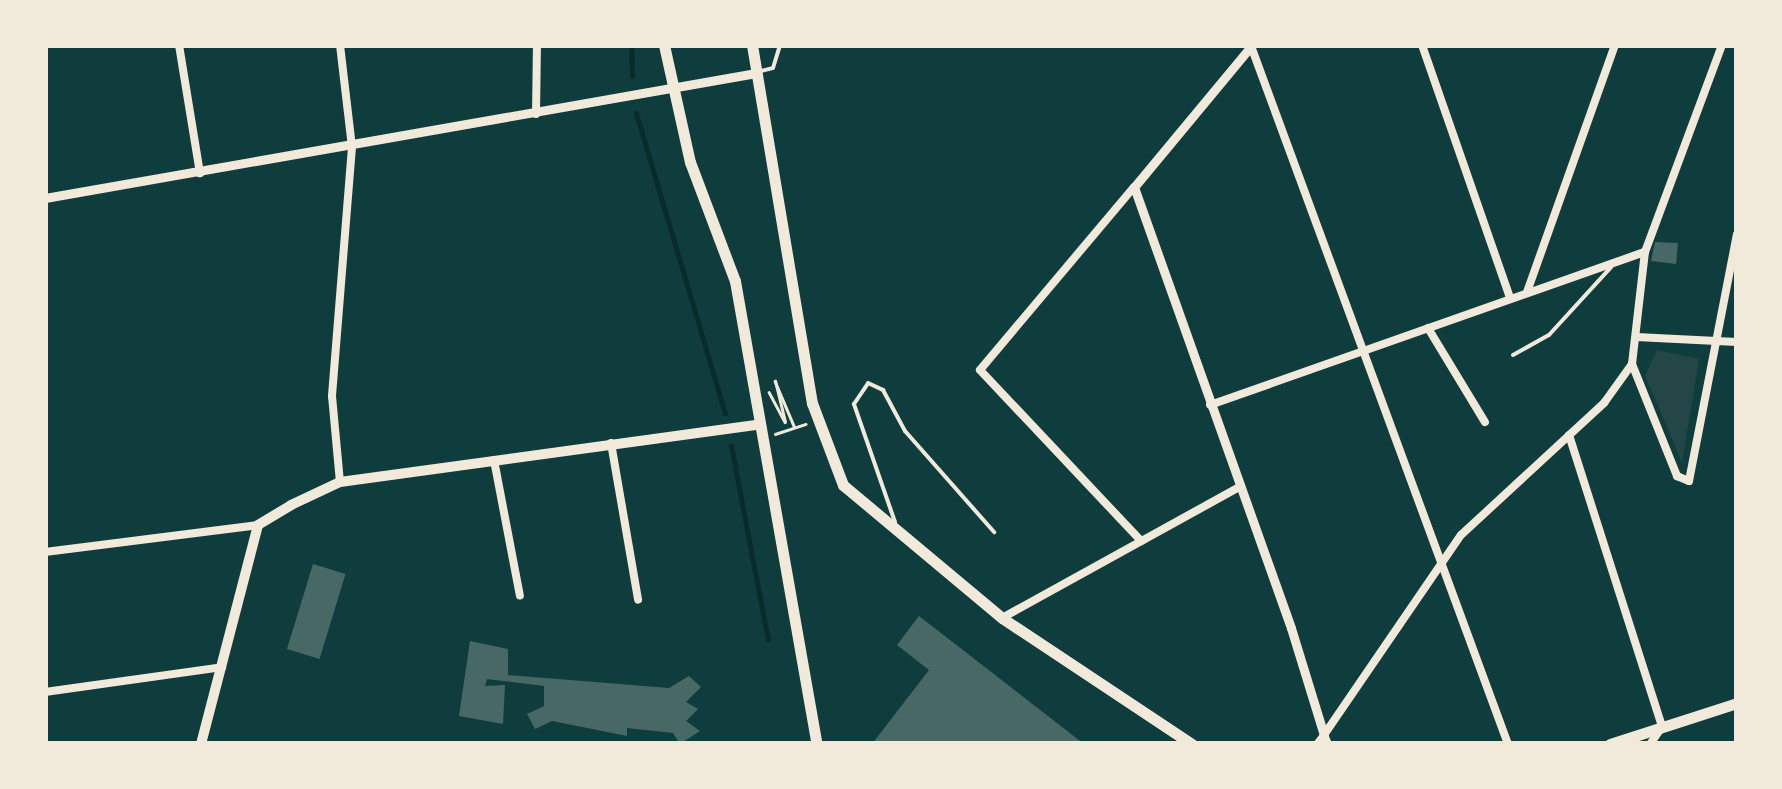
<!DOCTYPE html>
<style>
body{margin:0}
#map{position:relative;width:1782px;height:789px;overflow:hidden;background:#0f3d3e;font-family:Karla,sans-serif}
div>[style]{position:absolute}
.green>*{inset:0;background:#244646}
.stream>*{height:5px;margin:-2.5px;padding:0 2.5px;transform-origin:2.5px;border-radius:2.5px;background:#0a2a2b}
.building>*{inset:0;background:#486865;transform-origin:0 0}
.path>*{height:2.5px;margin:-1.25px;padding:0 1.25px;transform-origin:1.25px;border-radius:1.25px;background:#f1e9da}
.service>*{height:4px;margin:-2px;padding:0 2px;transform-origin:2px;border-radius:2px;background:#f1e9da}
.minor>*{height:8px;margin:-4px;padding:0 4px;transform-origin:4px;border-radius:4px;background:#f1e9da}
.tertiary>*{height:9px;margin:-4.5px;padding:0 4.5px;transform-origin:4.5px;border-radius:4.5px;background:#f1e9da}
.secondary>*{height:10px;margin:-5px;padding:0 5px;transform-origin:5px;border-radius:5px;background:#f1e9da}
.primary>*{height:11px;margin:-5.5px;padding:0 5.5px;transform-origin:5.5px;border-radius:5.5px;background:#f1e9da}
span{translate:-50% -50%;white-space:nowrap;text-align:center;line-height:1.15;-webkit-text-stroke:8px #f1e9da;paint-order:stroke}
.frame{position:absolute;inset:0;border:48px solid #f1e9da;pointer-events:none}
</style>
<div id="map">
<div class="green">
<div style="clip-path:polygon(1657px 350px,1699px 359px,1682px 462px,1645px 376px)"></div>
</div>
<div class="stream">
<div style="left:631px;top:45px;width:31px;rotate:88deg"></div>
<div style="left:636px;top:113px;width:313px;rotate:73.5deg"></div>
<div style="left:731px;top:446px;width:197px;rotate:79.2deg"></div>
</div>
<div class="building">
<div style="clip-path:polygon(1655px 242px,1678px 243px,1676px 264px,1651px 261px)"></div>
<div style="left:313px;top:564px;width:34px;height:89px;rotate:17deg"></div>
<div style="clip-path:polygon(919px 616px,1084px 744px,872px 744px,929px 670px,897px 645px)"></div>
<div style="clip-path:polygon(470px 641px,508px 649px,508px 675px,669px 688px,689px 676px,701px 687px,686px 702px,698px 709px,686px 721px,700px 731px,680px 744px,673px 733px,627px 728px,627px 736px,552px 721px,535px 729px,527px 714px,544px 706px,544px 686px,487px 679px,485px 686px,505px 685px,503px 724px,459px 716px)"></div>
</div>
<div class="path">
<div style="left:769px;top:392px;width:34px;rotate:62deg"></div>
<div style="left:785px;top:422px;width:42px;rotate:-103.7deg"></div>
<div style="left:775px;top:381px;width:49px;rotate:67.1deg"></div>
<div style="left:775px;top:434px;width:32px;rotate:-18deg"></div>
</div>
<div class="service">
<div style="left:761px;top:71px;width:12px;rotate:-14deg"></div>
<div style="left:773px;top:68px;width:24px;rotate:-73deg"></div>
<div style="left:1513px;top:355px;width:41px;rotate:-29.1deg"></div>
<div style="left:1549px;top:335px;width:92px;rotate:-47.6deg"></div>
<div style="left:895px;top:522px;width:125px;rotate:-109.2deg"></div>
<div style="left:854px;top:404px;width:25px;rotate:-56deg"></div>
<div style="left:868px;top:383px;width:17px;rotate:25deg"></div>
<div style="left:883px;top:390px;width:47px;rotate:61.8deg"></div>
<div style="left:905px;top:431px;width:135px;rotate:48.6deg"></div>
</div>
<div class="minor">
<div style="left:179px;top:45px;width:130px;rotate:80.7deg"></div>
<div style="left:340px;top:45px;width:103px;rotate:83.3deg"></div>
<div style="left:352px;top:147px;width:250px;rotate:94.6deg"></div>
<div style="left:332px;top:396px;width:86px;rotate:84.7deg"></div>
<div style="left:1422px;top:45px;width:268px;rotate:70.8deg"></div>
<div style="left:1251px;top:46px;width:744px;rotate:69.79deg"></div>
<div style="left:536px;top:114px;width:69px;rotate:-89.2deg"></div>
<div style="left:1134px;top:187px;width:239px;rotate:130.1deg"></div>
<div style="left:980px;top:370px;width:235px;rotate:46.7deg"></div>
<div style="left:1527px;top:292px;width:262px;rotate:-70.4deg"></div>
<div style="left:1428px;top:328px;width:110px;rotate:58.8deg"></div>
<div style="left:1636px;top:337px;width:101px;rotate:2.8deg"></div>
<div style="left:1632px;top:364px;width:121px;rotate:68.1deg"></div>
<div style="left:1677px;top:476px;width:13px;rotate:23deg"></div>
<div style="left:1689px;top:481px;width:251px;rotate:-79deg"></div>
<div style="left:1210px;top:405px;width:461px;rotate:-19.4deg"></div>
<div style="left:1569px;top:435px;width:306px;rotate:72.3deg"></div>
<div style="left:1662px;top:727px;width:21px;rotate:125deg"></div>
<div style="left:611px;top:443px;width:159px;rotate:80.2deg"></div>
<div style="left:494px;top:460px;width:138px;rotate:79.2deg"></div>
<div style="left:45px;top:552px;width:215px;rotate:-7.2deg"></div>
<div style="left:1002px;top:618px;width:271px;rotate:-28.9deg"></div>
<div style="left:45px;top:692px;width:179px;rotate:-8deg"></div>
<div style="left:1328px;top:744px;width:10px;rotate:-114deg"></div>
<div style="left:1324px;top:735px;width:242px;rotate:-55.6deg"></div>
<div style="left:1461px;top:535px;width:195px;rotate:-42.7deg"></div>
<div style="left:1604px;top:403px;width:48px;rotate:-54.3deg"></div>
<div style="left:1632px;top:364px;width:113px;rotate:-83.4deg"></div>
<div style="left:1645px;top:252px;width:221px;rotate:-69.6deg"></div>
</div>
<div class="tertiary">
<div style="left:1252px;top:45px;width:185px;rotate:129.7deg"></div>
<div style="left:1134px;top:187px;width:468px;rotate:70.4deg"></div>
<div style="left:1291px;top:628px;width:112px;rotate:72.9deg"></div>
<div style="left:1324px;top:735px;width:11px;rotate:128deg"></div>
<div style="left:45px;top:198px;width:722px;rotate:-9.97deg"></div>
</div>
<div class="secondary">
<div style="left:201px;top:744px;width:226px;rotate:-75.4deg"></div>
<div style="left:258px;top:525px;width:39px;rotate:-31deg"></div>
<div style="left:291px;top:505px;width:54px;rotate:-25.1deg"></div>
<div style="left:340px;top:482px;width:425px;rotate:-7.8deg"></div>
</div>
<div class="primary">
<div style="left:664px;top:45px;width:120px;rotate:77.5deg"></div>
<div style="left:690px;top:162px;width:127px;rotate:69.3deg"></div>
<div style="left:735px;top:281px;width:470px;rotate:80deg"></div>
<div style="left:752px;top:45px;width:363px;rotate:80.5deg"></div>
<div style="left:812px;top:403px;width:88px;rotate:69.3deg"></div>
<div style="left:843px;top:485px;width:207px;rotate:39.9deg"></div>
<div style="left:1002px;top:618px;width:228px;rotate:33.6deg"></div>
<div style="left:1610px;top:744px;width:133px;rotate:-17.9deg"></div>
</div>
<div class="frame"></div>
</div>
